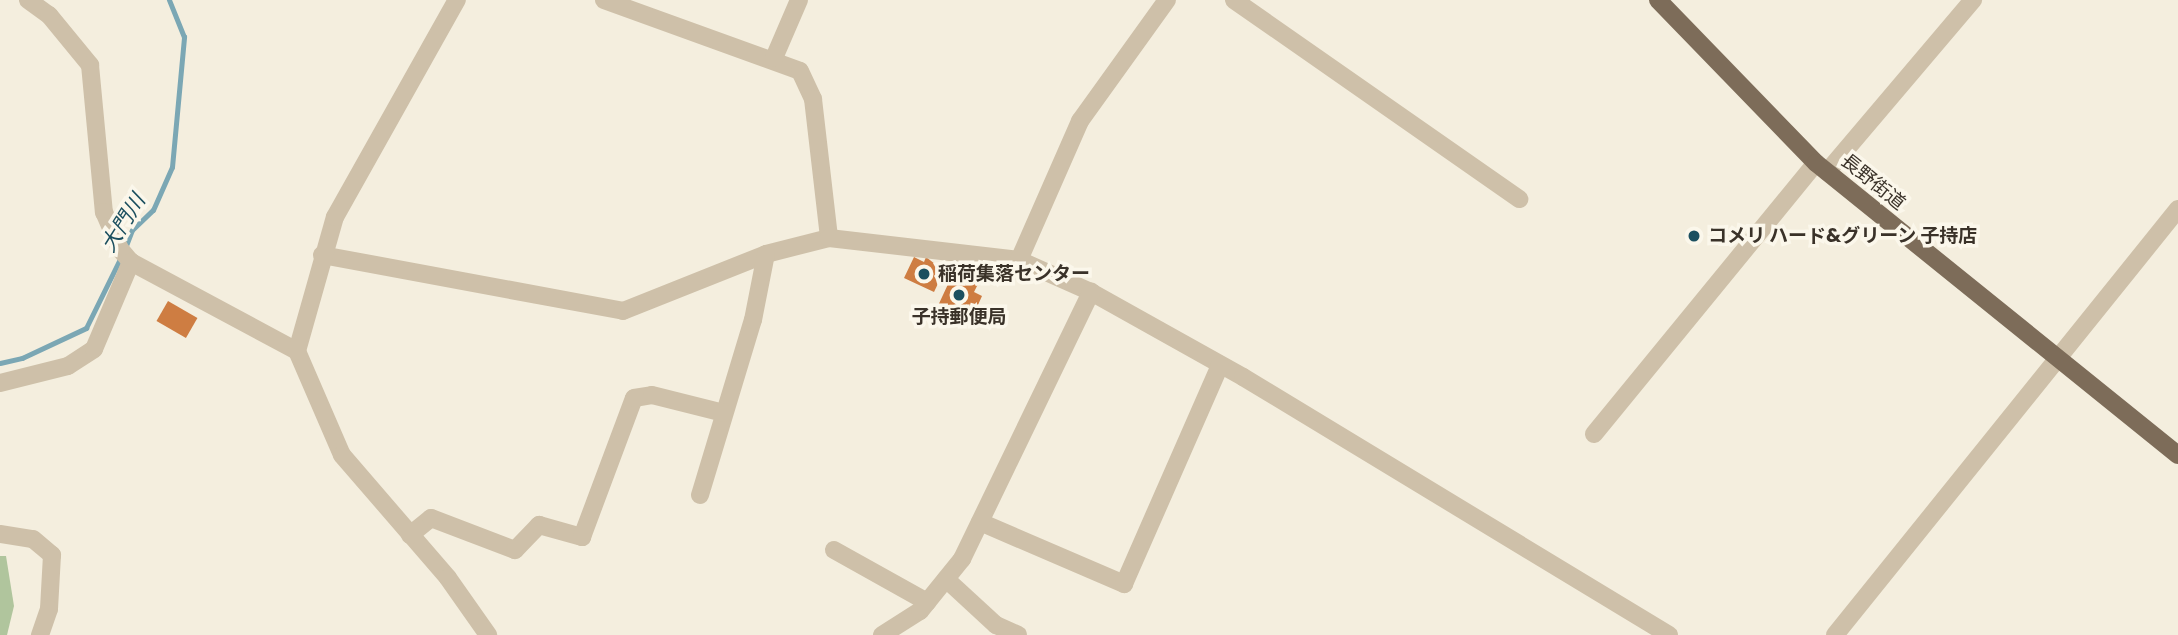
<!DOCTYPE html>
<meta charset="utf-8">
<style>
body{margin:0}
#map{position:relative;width:2178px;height:635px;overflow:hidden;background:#f4eede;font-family:Poppins,"Noto Sans JP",sans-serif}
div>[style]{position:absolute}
.green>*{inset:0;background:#b0c59d}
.stream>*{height:5px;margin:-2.5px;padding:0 2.5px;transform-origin:2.5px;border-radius:2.5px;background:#7ba7b4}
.building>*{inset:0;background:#ce7d42;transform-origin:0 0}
.minor>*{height:18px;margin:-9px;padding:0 9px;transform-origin:9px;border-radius:9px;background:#cec0a9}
.primary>*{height:18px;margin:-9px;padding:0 9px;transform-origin:9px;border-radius:9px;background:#7d6c59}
.dots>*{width:19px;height:19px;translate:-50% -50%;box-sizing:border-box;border:4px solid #fbf7eb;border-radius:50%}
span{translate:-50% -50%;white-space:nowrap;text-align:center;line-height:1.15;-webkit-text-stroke:7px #fbf7eb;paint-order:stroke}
.street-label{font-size:19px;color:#3a3229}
.poi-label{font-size:19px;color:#3a3229;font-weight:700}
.left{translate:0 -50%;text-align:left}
.water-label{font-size:21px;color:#1b4f5f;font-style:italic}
</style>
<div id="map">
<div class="green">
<div style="clip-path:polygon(0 556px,6px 556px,14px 606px,7px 635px,0 635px)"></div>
</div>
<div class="stream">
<div style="left:125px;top:248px;width:19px;rotate:-69deg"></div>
<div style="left:132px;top:230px;width:29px;rotate:-44deg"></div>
<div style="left:153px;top:210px;width:47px;rotate:-66.2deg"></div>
<div style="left:172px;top:167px;width:131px;rotate:-84.7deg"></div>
<div style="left:184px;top:37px;width:40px;rotate:-112deg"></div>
<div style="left:0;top:363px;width:23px;rotate:-13deg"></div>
<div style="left:22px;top:358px;width:71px;rotate:-25.1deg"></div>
<div style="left:86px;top:328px;width:79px;rotate:-63.8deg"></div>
</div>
<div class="building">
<div style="clip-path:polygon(914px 257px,924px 262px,926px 257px,944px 271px,934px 292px,904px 278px)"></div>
<div style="clip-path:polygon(956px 267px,981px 278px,974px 292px,982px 296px,969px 325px,936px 310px)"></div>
<div style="left:168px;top:301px;width:34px;height:23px;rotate:30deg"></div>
</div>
<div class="minor">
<div style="left:28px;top:0;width:26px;rotate:36deg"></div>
<div style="left:49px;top:15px;width:65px;rotate:50.6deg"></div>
<div style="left:90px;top:65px;width:148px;rotate:84.6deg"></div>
<div style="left:104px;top:212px;width:40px;rotate:66.6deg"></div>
<div style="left:120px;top:249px;width:17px;rotate:50deg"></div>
<div style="left:131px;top:262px;width:188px;rotate:28.2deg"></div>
<div style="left:297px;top:351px;width:113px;rotate:66.6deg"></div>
<div style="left:342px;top:455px;width:162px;rotate:49.2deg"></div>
<div style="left:448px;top:578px;width:70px;rotate:54.9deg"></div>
<div style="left:604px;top:0;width:208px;rotate:19.9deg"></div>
<div style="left:800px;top:71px;width:31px;rotate:65deg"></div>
<div style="left:813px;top:99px;width:140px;rotate:83.4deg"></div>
<div style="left:1234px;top:0;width:348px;rotate:34.9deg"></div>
<div style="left:774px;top:58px;width:63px;rotate:-66.7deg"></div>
<div style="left:1827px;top:172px;width:226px;rotate:-49.7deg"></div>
<div style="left:322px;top:255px;width:306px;rotate:10.5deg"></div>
<div style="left:623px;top:311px;width:154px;rotate:-21.7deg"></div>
<div style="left:766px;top:254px;width:65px;rotate:-14.3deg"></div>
<div style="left:829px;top:238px;width:191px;rotate:6.6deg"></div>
<div style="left:1019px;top:260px;width:79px;rotate:24deg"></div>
<div style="left:1091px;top:292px;width:174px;rotate:29.2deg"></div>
<div style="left:1243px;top:377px;width:498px;rotate:31.2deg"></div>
<div style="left:1019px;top:260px;width:152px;rotate:-66.3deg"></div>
<div style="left:1080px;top:121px;width:149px;rotate:-54.3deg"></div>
<div style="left:297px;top:351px;width:139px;rotate:-74.2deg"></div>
<div style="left:335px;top:217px;width:249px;rotate:-60.7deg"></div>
<div style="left:0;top:383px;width:70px;rotate:-14deg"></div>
<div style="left:68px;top:366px;width:31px;rotate:-33deg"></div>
<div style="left:94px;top:349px;width:95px;rotate:-67deg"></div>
<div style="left:1594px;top:434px;width:350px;rotate:-50.7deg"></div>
<div style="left:700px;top:495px;width:183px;rotate:-73.2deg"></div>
<div style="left:753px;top:320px;width:67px;rotate:-78.9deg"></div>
<div style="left:980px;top:522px;width:157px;rotate:23.3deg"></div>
<div style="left:1124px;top:584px;width:239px;rotate:-66.3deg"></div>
<div style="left:0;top:534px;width:33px;rotate:9deg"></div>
<div style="left:33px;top:539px;width:25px;rotate:40deg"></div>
<div style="left:52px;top:555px;width:54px;rotate:93.2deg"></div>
<div style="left:49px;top:609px;width:28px;rotate:109deg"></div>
<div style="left:410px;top:535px;width:27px;rotate:-39deg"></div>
<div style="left:431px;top:518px;width:90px;rotate:20.9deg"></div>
<div style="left:515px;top:550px;width:35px;rotate:-46deg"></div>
<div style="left:539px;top:525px;width:45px;rotate:15.6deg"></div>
<div style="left:582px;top:537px;width:148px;rotate:-69.5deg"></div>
<div style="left:634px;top:398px;width:18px;rotate:-9deg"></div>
<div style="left:652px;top:395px;width:74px;rotate:14deg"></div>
<div style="left:834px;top:550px;width:107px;rotate:29.2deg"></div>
<div style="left:946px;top:579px;width:68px;rotate:42.6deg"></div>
<div style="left:996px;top:625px;width:24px;rotate:24deg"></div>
<div style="left:882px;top:635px;width:45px;rotate:-32.3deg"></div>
<div style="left:920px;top:611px;width:67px;rotate:-51.1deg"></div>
<div style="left:962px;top:559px;width:297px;rotate:-64.2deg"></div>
<div style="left:1835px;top:635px;width:547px;rotate:-51.16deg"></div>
</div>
<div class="primary">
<div style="left:1658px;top:0;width:227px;rotate:45.9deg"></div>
<div style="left:1816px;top:163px;width:465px;rotate:38.9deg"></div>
</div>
<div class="dots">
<div style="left:1694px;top:236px;background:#1b4f5f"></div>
<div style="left:924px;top:274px;background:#1b4f5f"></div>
<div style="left:959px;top:295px;background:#1b4f5f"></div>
</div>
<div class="street-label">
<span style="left:1873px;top:182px;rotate:39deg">長野街道</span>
</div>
<div class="poi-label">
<span class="left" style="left:1708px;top:236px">コメリ ハード&amp;グリーン 子持店</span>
<span class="left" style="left:938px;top:274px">稲荷集落センター</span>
<span style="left:959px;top:317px">子持郵便局</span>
</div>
<div class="water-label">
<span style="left:123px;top:223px;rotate:-58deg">大門川</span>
</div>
</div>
